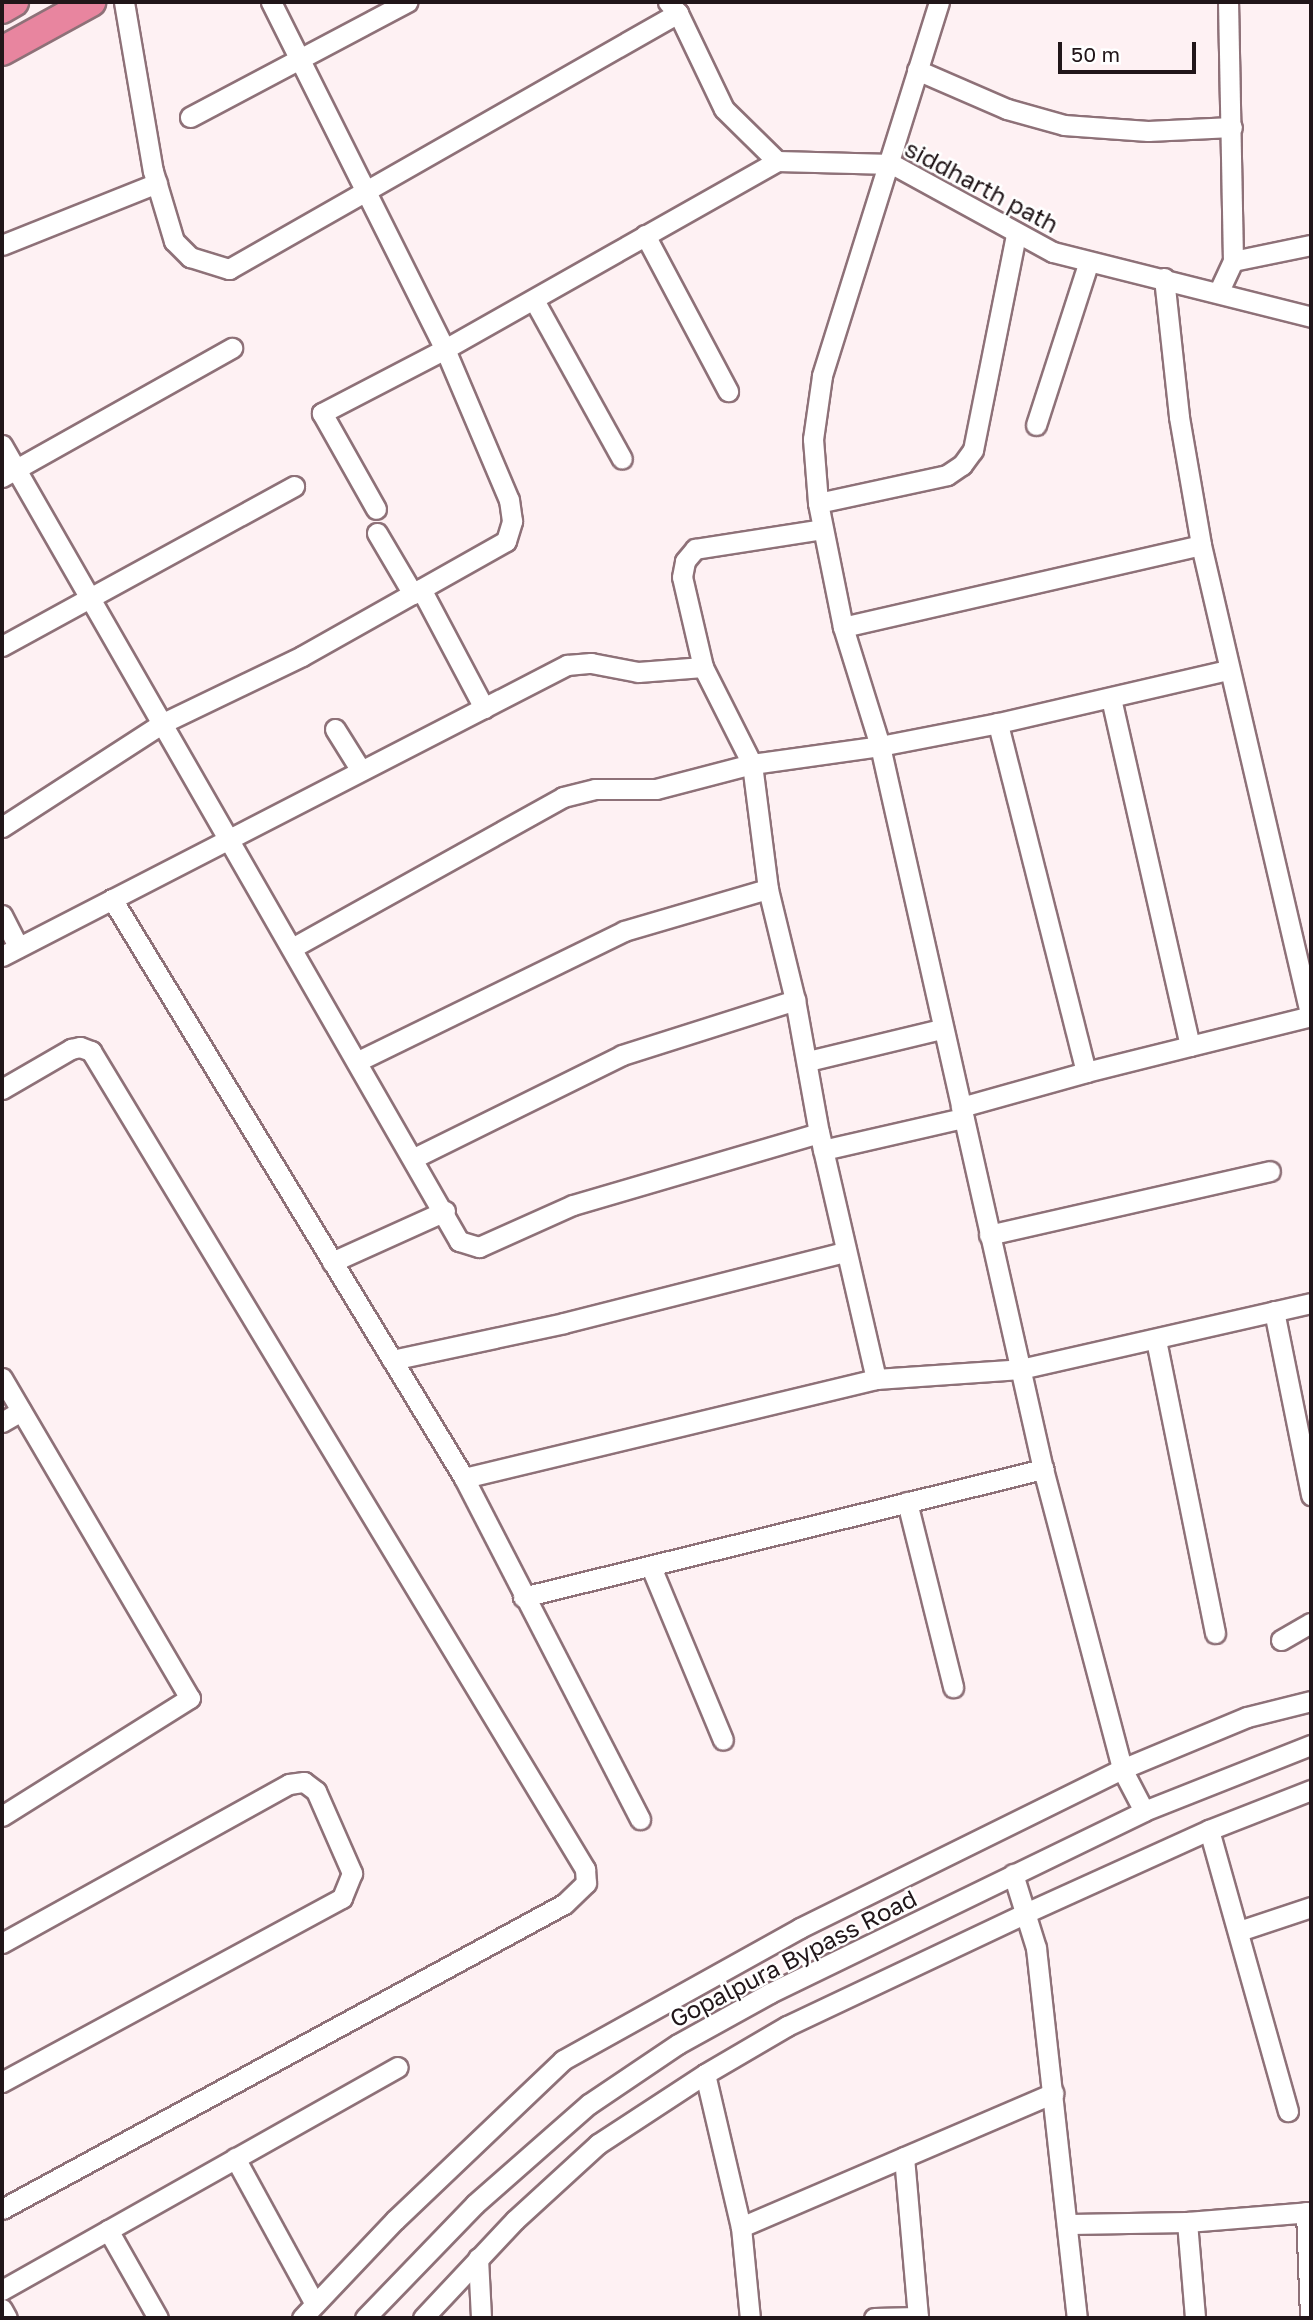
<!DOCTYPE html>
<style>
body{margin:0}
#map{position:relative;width:1313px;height:2320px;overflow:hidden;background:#fef1f3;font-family:"Golos Text",sans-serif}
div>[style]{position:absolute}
.roads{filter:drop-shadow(2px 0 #8e7178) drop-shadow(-2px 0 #8e7178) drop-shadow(0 2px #8e7178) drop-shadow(0 -2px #8e7178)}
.minor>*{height:19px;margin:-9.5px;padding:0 9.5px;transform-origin:9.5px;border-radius:9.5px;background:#fff}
.highway>*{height:28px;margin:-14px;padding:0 14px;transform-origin:14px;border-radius:14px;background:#e8859f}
span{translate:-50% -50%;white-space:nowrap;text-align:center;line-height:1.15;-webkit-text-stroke:5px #fff;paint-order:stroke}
.street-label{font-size:24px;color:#211619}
.frame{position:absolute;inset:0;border:4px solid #211619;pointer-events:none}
.scale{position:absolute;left:1058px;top:42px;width:138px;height:32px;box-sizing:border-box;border:4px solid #211619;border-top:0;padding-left:9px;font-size:21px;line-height:24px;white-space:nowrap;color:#211619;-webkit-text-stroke:5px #fff;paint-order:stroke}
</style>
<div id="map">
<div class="roads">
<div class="minor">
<div style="left:124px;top:2px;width:171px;rotate:80.3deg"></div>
<div style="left:153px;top:171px;width:73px;rotate:73.3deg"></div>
<div style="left:174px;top:241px;width:23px;rotate:45deg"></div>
<div style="left:190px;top:257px;width:41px;rotate:17.1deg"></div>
<div style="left:229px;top:269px;width:517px;rotate:-29.69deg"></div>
<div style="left:271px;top:2px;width:388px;rotate:63.4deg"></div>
<div style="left:445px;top:349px;width:382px;rotate:-29.5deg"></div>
<div style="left:668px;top:2px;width:15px;rotate:48deg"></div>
<div style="left:678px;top:13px;width:106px;rotate:64.4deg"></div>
<div style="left:724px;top:109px;width:74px;rotate:44.5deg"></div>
<div style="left:777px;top:161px;width:115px;rotate:1.5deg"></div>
<div style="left:892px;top:164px;width:183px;rotate:28.7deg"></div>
<div style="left:1053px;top:252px;width:266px;rotate:14.1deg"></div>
<div style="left:939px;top:2px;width:392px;rotate:107.4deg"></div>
<div style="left:822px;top:376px;width:64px;rotate:98.1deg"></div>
<div style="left:813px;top:439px;width:64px;rotate:85.5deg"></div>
<div style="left:818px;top:503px;width:126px;rotate:78.6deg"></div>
<div style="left:843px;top:627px;width:125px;rotate:72.7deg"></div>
<div style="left:880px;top:746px;width:741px;rotate:77.3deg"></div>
<div style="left:1043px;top:1469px;width:310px;rotate:75.2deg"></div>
<div style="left:1122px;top:1769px;width:47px;rotate:62.4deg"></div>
<div style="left:917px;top:70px;width:98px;rotate:23.4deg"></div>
<div style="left:1007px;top:109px;width:59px;rotate:15.7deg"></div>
<div style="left:1064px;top:125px;width:84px;rotate:4.1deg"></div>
<div style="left:1148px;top:131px;width:84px;rotate:-2.7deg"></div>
<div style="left:190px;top:117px;width:246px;rotate:-27.9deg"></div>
<div style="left:645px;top:235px;width:177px;rotate:62deg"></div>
<div style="left:2px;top:245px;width:167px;rotate:-21.8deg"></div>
<div style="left:1233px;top:261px;width:80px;rotate:-11.6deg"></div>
<div style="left:1164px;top:278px;width:140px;rotate:83.8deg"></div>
<div style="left:1179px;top:417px;width:130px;rotate:80.2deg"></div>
<div style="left:1201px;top:545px;width:484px;rotate:76.9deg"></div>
<div style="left:1219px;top:291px;width:33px;rotate:-65deg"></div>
<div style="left:1233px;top:261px;width:259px;rotate:-91.1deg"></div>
<div style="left:535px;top:302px;width:179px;rotate:61deg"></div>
<div style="left:1036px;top:425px;width:169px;rotate:-72.1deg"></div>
<div style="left:2px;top:445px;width:918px;rotate:60.14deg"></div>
<div style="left:459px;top:1241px;width:21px;rotate:17deg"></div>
<div style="left:479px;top:1247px;width:103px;rotate:-24.1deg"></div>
<div style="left:573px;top:1205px;width:256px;rotate:-16.3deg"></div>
<div style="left:819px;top:1133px;width:135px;rotate:-100.2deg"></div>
<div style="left:795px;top:1000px;width:114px;rotate:-103.7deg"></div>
<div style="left:768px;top:889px;width:126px;rotate:-97.3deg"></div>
<div style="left:752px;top:764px;width:109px;rotate:-116.8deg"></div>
<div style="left:703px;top:667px;width:92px;rotate:-103.1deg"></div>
<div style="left:682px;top:577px;width:16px;rotate:-79deg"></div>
<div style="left:685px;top:561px;width:16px;rotate:-50deg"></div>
<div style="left:695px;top:549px;width:129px;rotate:-8.9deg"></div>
<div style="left:2px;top:477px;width:264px;rotate:-29.3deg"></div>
<div style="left:818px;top:503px;width:132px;rotate:-12.2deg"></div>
<div style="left:947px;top:475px;width:18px;rotate:-34deg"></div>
<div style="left:962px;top:465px;width:19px;rotate:-54deg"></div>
<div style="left:973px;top:450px;width:220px;rotate:-78.7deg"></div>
<div style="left:377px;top:533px;width:71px;rotate:59.5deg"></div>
<div style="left:421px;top:589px;width:135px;rotate:62.1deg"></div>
<div style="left:843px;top:627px;width:367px;rotate:-12.9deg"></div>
<div style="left:2px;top:646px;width:333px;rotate:-28.7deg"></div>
<div style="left:335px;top:729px;width:47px;rotate:58deg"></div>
<div style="left:2px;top:827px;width:192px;rotate:-32.9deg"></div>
<div style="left:163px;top:723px;width:154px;rotate:-25.7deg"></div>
<div style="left:302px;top:656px;width:234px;rotate:-29.4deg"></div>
<div style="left:506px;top:541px;width:21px;rotate:-73deg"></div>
<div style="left:512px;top:521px;width:21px;rotate:-98deg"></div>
<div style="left:509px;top:500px;width:164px;rotate:-113deg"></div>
<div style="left:445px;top:349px;width:139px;rotate:152.5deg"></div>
<div style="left:322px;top:413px;width:110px;rotate:60.6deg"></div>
<div style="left:112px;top:899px;width:678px;rotate:58.7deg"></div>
<div style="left:464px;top:1478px;width:384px;rotate:62.7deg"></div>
<div style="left:2px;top:915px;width:36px;rotate:63deg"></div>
<div style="left:292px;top:948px;width:310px;rotate:-29.1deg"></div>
<div style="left:563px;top:797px;width:33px;rotate:-14deg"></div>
<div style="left:595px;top:789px;width:61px"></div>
<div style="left:656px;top:789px;width:99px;rotate:-14.6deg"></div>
<div style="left:752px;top:764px;width:129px;rotate:-8deg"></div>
<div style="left:880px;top:746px;width:120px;rotate:-11deg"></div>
<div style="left:998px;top:723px;width:235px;rotate:-13deg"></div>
<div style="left:2px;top:956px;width:636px;rotate:-27.25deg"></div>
<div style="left:567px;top:665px;width:24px;rotate:-5deg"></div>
<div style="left:591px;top:663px;width:48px;rotate:10.8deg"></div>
<div style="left:638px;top:672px;width:65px;rotate:-4.4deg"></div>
<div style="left:1190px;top:1046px;width:125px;rotate:-13.9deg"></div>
<div style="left:358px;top:1061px;width:296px;rotate:-26deg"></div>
<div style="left:624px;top:931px;width:150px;rotate:-16.3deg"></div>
<div style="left:808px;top:1061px;width:137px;rotate:-13.5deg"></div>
<div style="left:1086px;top:1072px;width:107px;rotate:-14deg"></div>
<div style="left:1190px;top:1046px;width:356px;rotate:-102.8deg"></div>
<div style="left:2px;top:1089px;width:80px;rotate:-30.1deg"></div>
<div style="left:71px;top:1049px;width:9px;rotate:-13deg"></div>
<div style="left:80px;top:1047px;width:12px;rotate:20deg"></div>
<div style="left:91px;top:1051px;width:956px;rotate:58.87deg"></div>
<div style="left:585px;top:1869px;width:14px;rotate:86deg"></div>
<div style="left:586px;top:1883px;width:30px;rotate:136deg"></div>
<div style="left:564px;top:1904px;width:639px;rotate:151.51deg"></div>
<div style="left:961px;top:1107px;width:130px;rotate:-15.6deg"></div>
<div style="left:1086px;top:1072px;width:360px;rotate:-104.2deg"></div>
<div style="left:823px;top:1150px;width:144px;rotate:-12.9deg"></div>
<div style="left:414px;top:1158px;width:232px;rotate:-26.3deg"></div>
<div style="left:622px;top:1055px;width:182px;rotate:-17.6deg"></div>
<div style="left:989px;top:1235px;width:288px;rotate:-12.8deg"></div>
<div style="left:332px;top:1262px;width:124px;rotate:-24.3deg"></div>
<div style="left:1274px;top:1311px;width:188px;rotate:78.6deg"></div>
<div style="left:1156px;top:1340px;width:299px;rotate:78.6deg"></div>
<div style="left:392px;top:1360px;width:176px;rotate:-12.1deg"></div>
<div style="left:564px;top:1323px;width:290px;rotate:-14.2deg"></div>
<div style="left:2px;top:1378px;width:371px;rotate:59.6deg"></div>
<div style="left:190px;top:1698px;width:222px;rotate:147.9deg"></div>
<div style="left:876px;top:1379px;width:145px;rotate:-3.9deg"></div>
<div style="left:1021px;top:1369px;width:297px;rotate:-12.8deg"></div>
<div style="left:2px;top:1422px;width:22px;rotate:-30deg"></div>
<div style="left:464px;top:1478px;width:424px;rotate:-13.5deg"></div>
<div style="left:876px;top:1379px;width:253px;rotate:-103deg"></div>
<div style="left:907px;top:1502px;width:191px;rotate:76deg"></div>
<div style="left:651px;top:1567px;width:187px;rotate:67.4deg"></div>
<div style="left:523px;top:1597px;width:536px;rotate:-13.83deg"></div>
<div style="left:1281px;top:1640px;width:34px;rotate:-30deg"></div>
<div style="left:1209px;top:1830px;width:292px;rotate:74.3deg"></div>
<div style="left:1013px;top:1874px;width:77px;rotate:72.7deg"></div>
<div style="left:1036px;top:1948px;width:372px;rotate:83.7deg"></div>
<div style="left:1239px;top:1931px;width:76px;rotate:-18.4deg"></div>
<div style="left:2px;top:1943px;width:328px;rotate:-29deg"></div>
<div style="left:289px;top:1784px;width:15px;rotate:-8deg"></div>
<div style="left:304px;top:1782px;width:15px;rotate:37deg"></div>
<div style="left:316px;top:1791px;width:90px;rotate:66.3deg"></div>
<div style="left:352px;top:1873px;width:27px;rotate:112deg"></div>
<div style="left:342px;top:1898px;width:387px;rotate:151.6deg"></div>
<div style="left:705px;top:2074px;width:157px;rotate:76.8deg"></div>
<div style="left:741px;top:2227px;width:91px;rotate:84.4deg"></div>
<div style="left:904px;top:2157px;width:162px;rotate:85deg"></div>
<div style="left:235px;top:2158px;width:166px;rotate:61.3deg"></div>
<div style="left:1306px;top:2212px;width:106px;rotate:87.8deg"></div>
<div style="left:1187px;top:2222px;width:96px;rotate:85.2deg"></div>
<div style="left:1070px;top:2224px;width:117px;rotate:-1deg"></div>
<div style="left:1187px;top:2222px;width:124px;rotate:-4.6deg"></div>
<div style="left:741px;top:2227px;width:340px;rotate:-23.2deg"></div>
<div style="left:108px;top:2230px;width:101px;rotate:60.4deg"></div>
<div style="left:478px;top:2258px;width:60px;rotate:87.1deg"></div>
<div style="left:2px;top:2290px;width:454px;rotate:-29.4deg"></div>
<div style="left:2px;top:2309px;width:10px;rotate:61deg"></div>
<div style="left:302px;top:2318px;width:135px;rotate:-46.5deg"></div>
<div style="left:395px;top:2220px;width:232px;rotate:-43.6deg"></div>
<div style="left:563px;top:2060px;width:271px;rotate:-29.1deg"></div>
<div style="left:800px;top:1928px;width:359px;rotate:-26.3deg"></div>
<div style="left:1122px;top:1769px;width:135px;rotate:-22.6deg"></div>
<div style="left:1247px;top:1717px;width:66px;rotate:-14deg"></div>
<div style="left:365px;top:2318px;width:158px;rotate:-46deg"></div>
<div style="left:475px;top:2204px;width:152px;rotate:-41.3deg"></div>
<div style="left:589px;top:2104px;width:107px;rotate:-34deg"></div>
<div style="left:678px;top:2044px;width:105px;rotate:-29deg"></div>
<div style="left:770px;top:1993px;width:416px;rotate:-25.9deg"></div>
<div style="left:1144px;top:1811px;width:180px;rotate:-21.6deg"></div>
<div style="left:423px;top:2318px;width:134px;rotate:-46.8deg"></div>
<div style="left:515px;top:2220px;width:113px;rotate:-42.5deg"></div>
<div style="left:598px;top:2144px;width:128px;rotate:-33.2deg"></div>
<div style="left:705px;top:2074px;width:95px;rotate:-30.3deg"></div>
<div style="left:787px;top:2026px;width:267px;rotate:-25.3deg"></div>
<div style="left:1028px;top:1912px;width:199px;rotate:-24.4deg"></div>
<div style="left:1209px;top:1830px;width:110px;rotate:-21.4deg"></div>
<div style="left:874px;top:2318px;width:44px;rotate:-1.3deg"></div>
</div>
<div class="highway">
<div style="left:2px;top:9px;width:14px;rotate:-30deg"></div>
<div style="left:2px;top:51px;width:102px;rotate:-28.8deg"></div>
</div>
</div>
<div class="street-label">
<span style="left:982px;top:186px;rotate:28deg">siddharth path</span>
<span style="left:793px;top:1958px;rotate:-27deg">Gopalpura Bypass Road</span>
</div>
<div class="frame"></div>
<div class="scale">50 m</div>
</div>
